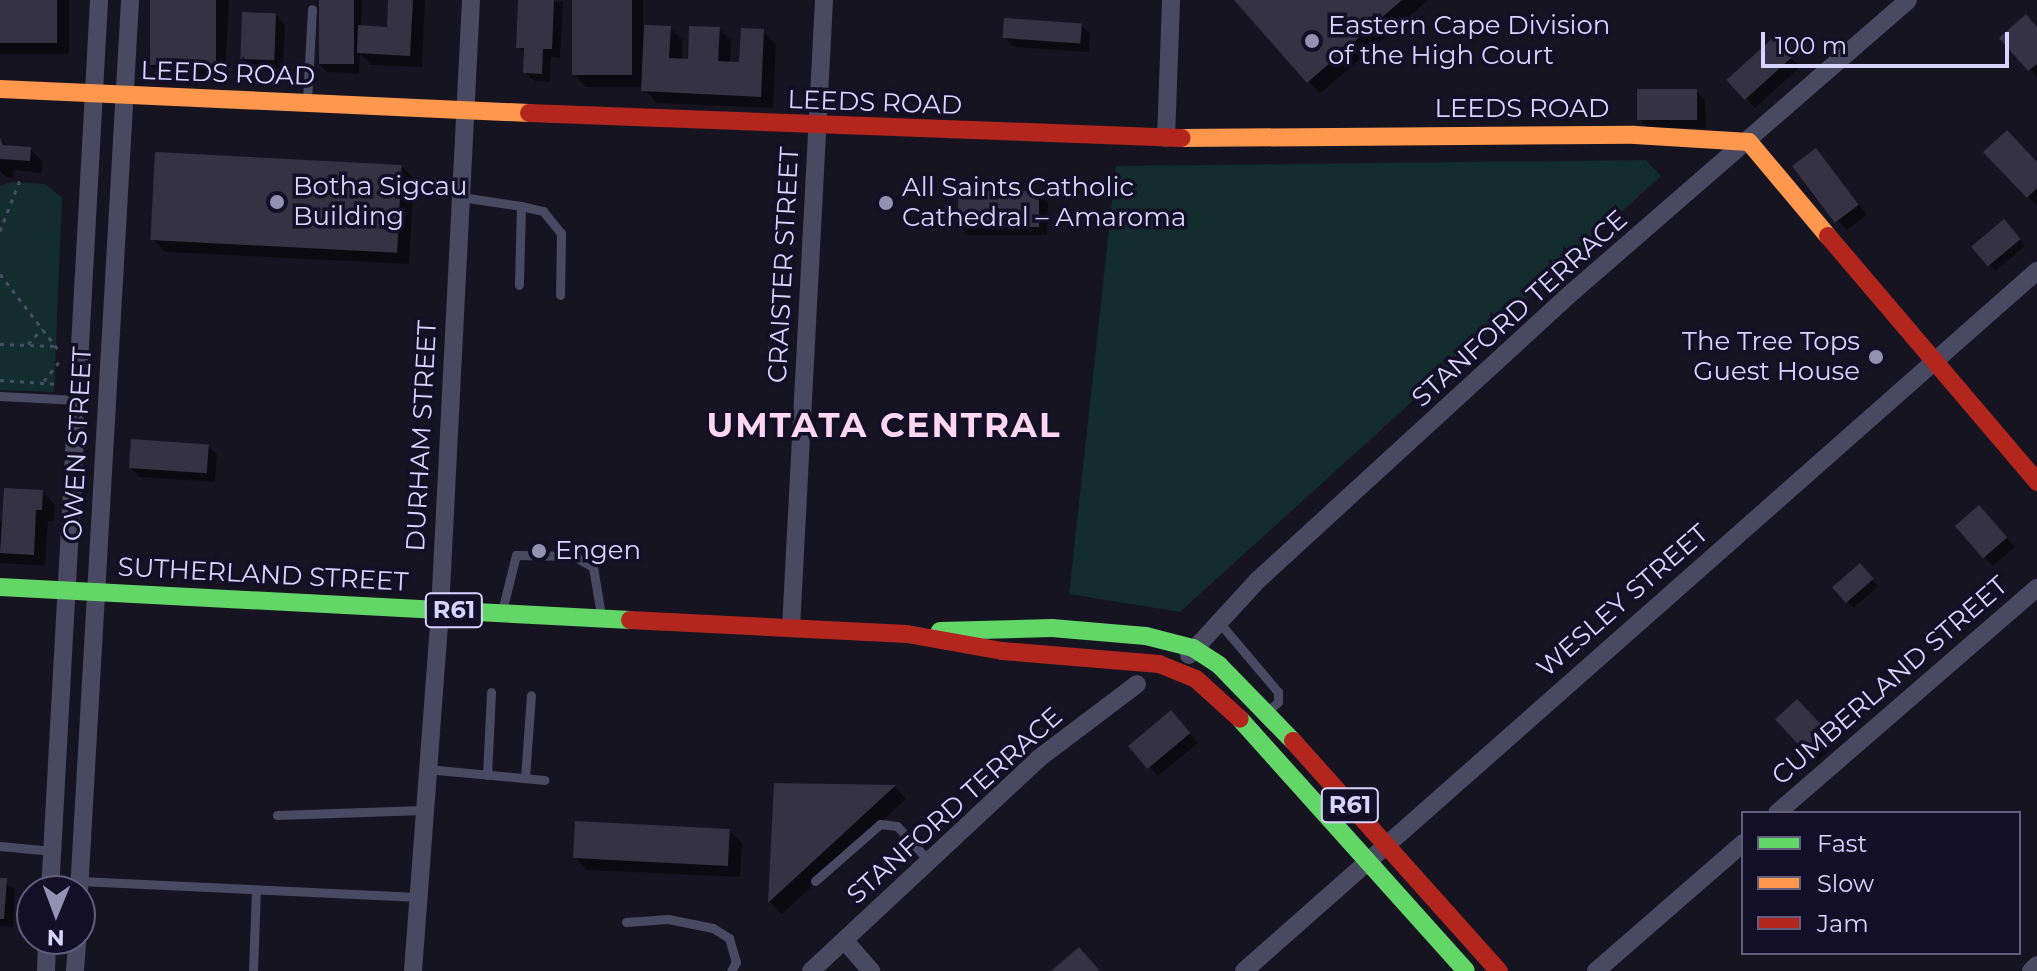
<!DOCTYPE html>
<meta charset="utf-8">
<style>
body{margin:0}
#map{position:relative;width:2037px;height:971px;overflow:hidden;background:#161421;font-family:Montserrat,sans-serif}
div>[style]{position:absolute}
.green>*{inset:0;background:#132c2d}
.shadow>*{inset:0;background:#0007;transform-origin:0 0}
.building>*{inset:0;background:#343243;transform-origin:0 0}
.path>*{height:3px;margin-top:-1.5px;transform-origin:0;background:repeating-linear-gradient(90deg,#44505f 0 4px,transparent 0 10px)}
.lane>*{height:9px;margin:-4.5px;padding:0 4.5px;transform-origin:4.5px;border-radius:4.5px;background:#4a4962}
.street>*{height:18px;margin:-9px;padding:0 9px;transform-origin:9px;border-radius:9px;background:#4a4962}
.fast>*{height:18px;margin:-9px;padding:0 9px;transform-origin:9px;border-radius:9px;background:#63d668}
.slow>*{height:18px;margin:-9px;padding:0 9px;transform-origin:9px;border-radius:9px;background:#ff974d}
.jam>*{height:18px;margin:-9px;padding:0 9px;transform-origin:9px;border-radius:9px;background:#b3261e}
.dots>*{width:22px;height:22px;translate:-50% -50%;box-sizing:border-box;border:4px solid #130f26;border-radius:50%}
span{translate:-50% -50%;white-space:nowrap;text-align:center;line-height:1.15;-webkit-text-stroke:7px #130f26;paint-order:stroke}
.shield-label span{padding:2px 6px;background:#130f26;border:2px solid;border-radius:6px;-webkit-text-stroke-width:0}
.shield-label{font-size:24px;color:#d9d4ff;font-weight:700}
.poi-label{font-size:26px;color:#d9d4ff}
.left{translate:0 -50%;text-align:left}
.right{translate:-100% -50%;text-align:right}
.street-label{font-size:26px;color:#d9d4ff}
.district-label{font-size:34px;color:#ffd6f0;font-weight:700;letter-spacing:2px}
.legend{position:absolute;left:1741px;top:811px;width:280px;height:144px;box-sizing:border-box;background:#130f26;border:2px solid #625e7d;margin:0;padding:10px 14px;list-style:none;font-size:24px;color:#d9d4ff}
.legend li{display:flex;align-items:center;gap:16px;height:40px}
.legend b{width:40px;border:2px solid #625e7d}
.north{position:absolute;left:16px;top:875px;width:80px;height:80px;box-sizing:border-box;background:#130f26;border:2px solid #625e7d;border-radius:50%;rotate:181deg;font-size:22px;font-weight:700;line-height:32px;text-align:center;color:#d9d4ff}
.north::after{content:'';display:block;margin:auto;width:28px;height:36px;background:#9591b1;clip-path:polygon(50% 0,100% 100%,50% 72%,0 100%)}
.scale{position:absolute;left:1761px;top:32px;width:248px;height:36px;box-sizing:border-box;border:4px solid #d9d4ff;border-top:0;padding-left:10px;font-size:24px;line-height:28px;white-space:nowrap;color:#d9d4ff;-webkit-text-stroke:6px #130f26;paint-order:stroke}
</style>
<div id="map">
<div class="green">
<div style="clip-path:polygon(1646px 160px,1661px 176px,1180px 612px,1069px 594px,1116px 166px)"></div>
<div style="clip-path:polygon(11px 182px,45px 184px,62px 198px,54px 392px,0 390px,0 186px)"></div>
</div>
<div class="shadow">
<div style="left:0;top:0;width:69px;height:54px"></div>
<div style="clip-path:polygon(152px 0,229px 0,225px 79px,162px 77px,149px 64px)"></div>
<div style="clip-path:polygon(321px 0,362px 0,361px 28px,389px 29px,390px 0,425px 0,422px 67px,371px 65px,360px 54px,359px 74px,327px 72px,318px 63px)"></div>
<div style="clip-path:polygon(520px 0,563px 2px,560px 58px,551px 57px,550px 82px,534px 81px,525px 72px,526px 54px,518px 47px)"></div>
<div style="clip-path:polygon(574px 0,643px 0,643px 27px,670px 28px,682px 40px,682px 61px,690px 61px,719px 29px,731px 41px,730px 63px,741px 64px,763px 31px,776px 44px,773px 108px,656px 103px,643px 87px,586px 87px,574px 74px)"></div>
<div style="clip-path:polygon(1237px 0,1428px 0,1320px 94px)"></div>
<div style="clip-path:polygon(276px 15px,285px 25px,283px 68px,251px 67px,242px 58px)"></div>
<div style="clip-path:polygon(1081px 25px,1090px 34px,1089px 52px,1014px 47px,1005px 38px)"></div>
<div style="clip-path:polygon(2037px 28px,2037px 77px,2002px 38px)"></div>
<div style="clip-path:polygon(1783px 49px,1800px 67px,1755px 108px,1729px 80px)"></div>
<div style="clip-path:polygon(1696px 91px,1705px 100px,1706px 128px,1648px 128px,1639px 119px)"></div>
<div style="clip-path:polygon(0 139px,11px 148px,30px 149px,43px 162px,42px 173px,14px 170px,13px 178px,6px 177px,0 171px)"></div>
<div style="clip-path:polygon(1824px 159px,1867px 215px,1847px 230px,1838px 221px)"></div>
<div style="clip-path:polygon(2037px 165px,2037px 205px,2028px 197px)"></div>
<div style="clip-path:polygon(401px 166px,414px 178px,409px 264px,165px 252px,153px 239px)"></div>
<div style="clip-path:polygon(1039px 193px,1048px 202px,1047px 235px,969px 235px,960px 226px)"></div>
<div style="clip-path:polygon(2009px 228px,2025px 246px,1995px 271px,1974px 247px)"></div>
<div style="clip-path:polygon(208px 446px,217px 455px,215px 482px,140px 477px,131px 468px)"></div>
<div style="clip-path:polygon(43px 492px,55px 505px,54px 521px,48px 521px,45px 566px,0 563px,0 522px)"></div>
<div style="clip-path:polygon(1987px 516px,2015px 547px,1993px 566px,1957px 526px)"></div>
<div style="left:1860px;top:566px;width:27px;height:33px;rotate:48deg"></div>
<div style="left:1797px;top:702px;width:57px;height:26px;rotate:47deg"></div>
<div style="clip-path:polygon(1180px 722px,1198px 743px,1158px 776px,1131px 746px)"></div>
<div style="clip-path:polygon(775px 785px,895px 787px,906px 799px,782px 914px,770px 902px)"></div>
<div style="clip-path:polygon(729px 830px,742px 843px,740px 877px,587px 870px,575px 857px)"></div>
<div style="clip-path:polygon(0 880px,15px 889px,13px 927px,0 926px)"></div>
</div>
<div class="building">
<div style="left:0;top:0;width:57px;height:43px"></div>
<div style="left:150px;top:0;width:66px;height:65px"></div>
<div style="left:319px;top:0;width:35px;height:64px"></div>
<div style="clip-path:polygon(388px 0,413px 0,410px 56px,357px 53px,358px 25px,387px 27px)"></div>
<div style="clip-path:polygon(518px 0,554px 0,552px 49px,543px 49px,542px 74px,523px 73px,524px 48px,516px 48px)"></div>
<div style="left:572px;top:0;width:60px;height:75px"></div>
<div style="clip-path:polygon(1234px 0,1402px 0,1307px 83px)"></div>
<div style="left:242px;top:12px;width:34px;height:47px;rotate:2deg"></div>
<div style="clip-path:polygon(2026px 14px,2037px 27px,2037px 64px,2028px 71px,1999px 38px)"></div>
<div style="left:1004px;top:18px;width:78px;height:20px;rotate:4deg"></div>
<div style="clip-path:polygon(644px 25px,671px 26px,669px 58px,688px 59px,689px 26px,720px 27px,718px 61px,739px 62px,741px 28px,764px 29px,761px 97px,641px 91px)"></div>
<div style="left:1774px;top:37px;width:27px;height:64px;rotate:48deg"></div>
<div style="left:1697px;top:89px;width:31px;height:60px;rotate:90deg"></div>
<div style="clip-path:polygon(2007px 130px,2037px 162px,2037px 188px,2027px 198px,1983px 152px)"></div>
<div style="clip-path:polygon(0 137px,3px 145px,31px 147px,30px 161px,0 159px)"></div>
<div style="left:1816px;top:148px;width:71px;height:30px;rotate:53deg"></div>
<div style="left:155px;top:152px;width:247px;height:88px;rotate:3deg"></div>
<div style="left:958px;top:191px;width:81px;height:36px"></div>
<div style="left:2004px;top:219px;width:26px;height:43px;rotate:50deg"></div>
<div style="left:131px;top:439px;width:78px;height:29px;rotate:4deg"></div>
<div style="clip-path:polygon(4px 488px,43px 490px,42px 510px,36px 510px,34px 555px,0 553px)"></div>
<div style="left:1979px;top:505px;width:43px;height:32px;rotate:49deg"></div>
<div style="left:1860px;top:563px;width:21px;height:37px;rotate:49deg"></div>
<div style="left:1797px;top:699px;width:47px;height:30px;rotate:47deg"></div>
<div style="left:1171px;top:710px;width:30px;height:56px;rotate:50deg"></div>
<div style="clip-path:polygon(774px 783px,896px 785px,768px 903px)"></div>
<div style="left:575px;top:821px;width:155px;height:37px;rotate:3deg"></div>
<div style="clip-path:polygon(0 878px,7px 878px,4px 919px,0 919px)"></div>
<div style="clip-path:polygon(1079px 947px,1100px 971px,1051px 971px)"></div>
</div>
<div class="path">
<div style="left:0;top:231px;width:58px;rotate:-68.7deg"></div>
<div style="left:0;top:274px;width:98px;rotate:52.4deg"></div>
<div style="left:0;top:344px;width:55px;rotate:2.1deg"></div>
<div style="left:28px;top:344px;width:21px;rotate:-47deg"></div>
<div style="left:0;top:380px;width:58px;rotate:3.9deg"></div>
<div style="left:44px;top:381px;width:24px;rotate:-52deg"></div>
</div>
<div class="lane">
<div style="left:307px;top:101px;width:92px;rotate:-86.9deg"></div>
<div style="left:461px;top:197px;width:61px;rotate:8.5deg"></div>
<div style="left:521px;top:206px;width:79px;rotate:91.5deg"></div>
<div style="left:521px;top:206px;width:23px;rotate:13deg"></div>
<div style="left:543px;top:211px;width:28px;rotate:51deg"></div>
<div style="left:561px;top:233px;width:62px;rotate:90.9deg"></div>
<div style="left:0;top:396px;width:78px;rotate:2.9deg"></div>
<div style="left:502px;top:611px;width:58px;rotate:-76deg"></div>
<div style="left:516px;top:555px;width:58px;rotate:1deg"></div>
<div style="left:574px;top:556px;width:22px;rotate:30deg"></div>
<div style="left:593px;top:567px;width:49px;rotate:80.5deg"></div>
<div style="left:1218px;top:621px;width:93px;rotate:49.8deg"></div>
<div style="left:1278px;top:692px;width:10px;rotate:90deg"></div>
<div style="left:1278px;top:702px;width:13px;rotate:138deg"></div>
<div style="left:426px;top:769px;width:119px;rotate:5.3deg"></div>
<div style="left:487px;top:775px;width:83px;rotate:-87.2deg"></div>
<div style="left:525px;top:778px;width:83px;rotate:-85.9deg"></div>
<div style="left:277px;top:815px;width:146px;rotate:-2deg"></div>
<div style="left:0;top:846px;width:53px;rotate:5.4deg"></div>
<div style="left:80px;top:881px;width:338px;rotate:2.7deg"></div>
<div style="left:815px;top:881px;width:86px;rotate:-41.2deg"></div>
<div style="left:880px;top:824px;width:17px;rotate:7deg"></div>
<div style="left:897px;top:826px;width:47px;rotate:47.6deg"></div>
<div style="left:626px;top:922px;width:42px;rotate:-4.1deg"></div>
<div style="left:668px;top:919px;width:46px;rotate:11.3deg"></div>
<div style="left:713px;top:928px;width:19px;rotate:32deg"></div>
<div style="left:729px;top:938px;width:25px;rotate:74deg"></div>
<div style="left:736px;top:962px;width:10px;rotate:119deg"></div>
<div style="left:253px;top:971px;width:80px;rotate:-87.9deg"></div>
</div>
<div class="street">
<div style="left:1166px;top:138px;width:138px;rotate:-87.9deg"></div>
<div style="left:791px;top:628px;width:629px;rotate:-86.99deg"></div>
<div style="left:1189px;top:655px;width:102px;rotate:-47.4deg"></div>
<div style="left:1258px;top:580px;width:422px;rotate:-42.5deg"></div>
<div style="left:1569px;top:295px;width:449px;rotate:-41deg"></div>
<div style="left:1777px;top:813px;width:344px;rotate:-40.9deg"></div>
<div style="left:50px;top:891px;width:892px;rotate:-86.85deg"></div>
<div style="left:79px;top:891px;width:892px;rotate:-86.72deg"></div>
<div style="left:845px;top:941px;width:40px;rotate:49deg"></div>
<div style="left:46px;top:971px;width:32px;rotate:-88deg"></div>
<div style="left:75px;top:971px;width:32px;rotate:-86deg"></div>
<div style="left:413px;top:971px;width:362px;rotate:-85.7deg"></div>
<div style="left:440px;top:610px;width:611px;rotate:-87.09deg"></div>
<div style="left:811px;top:971px;width:311px;rotate:-43deg"></div>
<div style="left:1038px;top:759px;width:124px;rotate:-37.1deg"></div>
<div style="left:1244px;top:971px;width:1058px;rotate:-41.44deg"></div>
<div style="left:1596px;top:971px;width:195px;rotate:-41deg"></div>
<div style="left:2031px;top:971px;width:8px;rotate:-45deg"></div>
</div>
<div class="fast">
<div style="left:0;top:587px;width:631px;rotate:3deg"></div>
<div style="left:940px;top:631px;width:112px;rotate:-1.5deg"></div>
<div style="left:1052px;top:628px;width:94px;rotate:4.9deg"></div>
<div style="left:1146px;top:636px;width:49px;rotate:14.3deg"></div>
<div style="left:1193px;top:648px;width:31px;rotate:33deg"></div>
<div style="left:1219px;top:665px;width:106px;rotate:45.8deg"></div>
<div style="left:1240px;top:719px;width:338px;rotate:48.1deg"></div>
</div>
<div class="slow">
<div style="left:0;top:89px;width:530px;rotate:2.6deg"></div>
<div style="left:1182px;top:138px;width:453px;rotate:-0.4deg"></div>
<div style="left:1635px;top:135px;width:114px;rotate:3.5deg"></div>
<div style="left:1749px;top:142px;width:123px;rotate:50deg"></div>
</div>
<div class="jam">
<div style="left:529px;top:113px;width:653px;rotate:2.19deg"></div>
<div style="left:1828px;top:236px;width:323px;rotate:49.6deg"></div>
<div style="left:630px;top:620px;width:277px;rotate:2.9deg"></div>
<div style="left:907px;top:634px;width:97px;rotate:10.1deg"></div>
<div style="left:1002px;top:651px;width:158px;rotate:4.7deg"></div>
<div style="left:1159px;top:664px;width:40px;rotate:22deg"></div>
<div style="left:1196px;top:679px;width:59px;rotate:42.3deg"></div>
<div style="left:1293px;top:741px;width:309px;rotate:48.2deg"></div>
</div>
<div class="dots">
<div style="left:1312px;top:41px;background:#9591b1"></div>
<div style="left:277px;top:202px;background:#9591b1"></div>
<div style="left:886px;top:203px;background:#9591b1"></div>
<div style="left:1876px;top:357px;background:#9591b1"></div>
<div style="left:539px;top:551px;background:#9591b1"></div>
</div>
<div class="shield-label">
<span style="left:454px;top:610px">R61</span>
<span style="left:1350px;top:805px">R61</span>
</div>
<div class="poi-label">
<span class="left" style="left:1328px;top:41px">Eastern Cape Division<br>of the High Court</span>
<span class="left" style="left:293px;top:202px">Botha Sigcau<br>Building</span>
<span class="left" style="left:902px;top:203px">All Saints Catholic<br>Cathedral – Amaroma</span>
<span class="right" style="left:1860px;top:357px">The Tree Tops<br>Guest House</span>
<span class="left" style="left:555px;top:551px">Engen</span>
</div>
<div class="street-label">
<span style="left:228px;top:74px;rotate:2deg">LEEDS ROAD</span>
<span style="left:875px;top:103px;rotate:2deg">LEEDS ROAD</span>
<span style="left:1522px;top:109px">LEEDS ROAD</span>
<span style="left:784px;top:265px;rotate:-87deg">CRAISTER STREET</span>
<span style="left:1520px;top:309px;rotate:-42deg">STANFORD TERRACE</span>
<span style="left:422px;top:436px;rotate:-87deg">DURHAM STREET</span>
<span style="left:78px;top:444px;rotate:-87deg">OWEN STREET</span>
<span style="left:263px;top:575px;rotate:3deg">SUTHERLAND STREET</span>
<span style="left:1623px;top:601px;rotate:-41deg">WESLEY STREET</span>
<span style="left:1890px;top:681px;rotate:-41deg">CUMBERLAND STREET</span>
<span style="left:955px;top:806px;rotate:-42deg">STANFORD TERRACE</span>
</div>
<div class="district-label">
<span style="left:884px;top:426px">UMTATA CENTRAL</span>
</div>
<ul class="legend">
<li><b style="height:10px;background:#63d668"></b>Fast</li>
<li><b style="height:10px;background:#ff974d"></b>Slow</li>
<li><b style="height:10px;background:#b3261e"></b>Jam</li>
</ul>
<div class="north">N</div>
<div class="scale">100 m</div>
</div>
